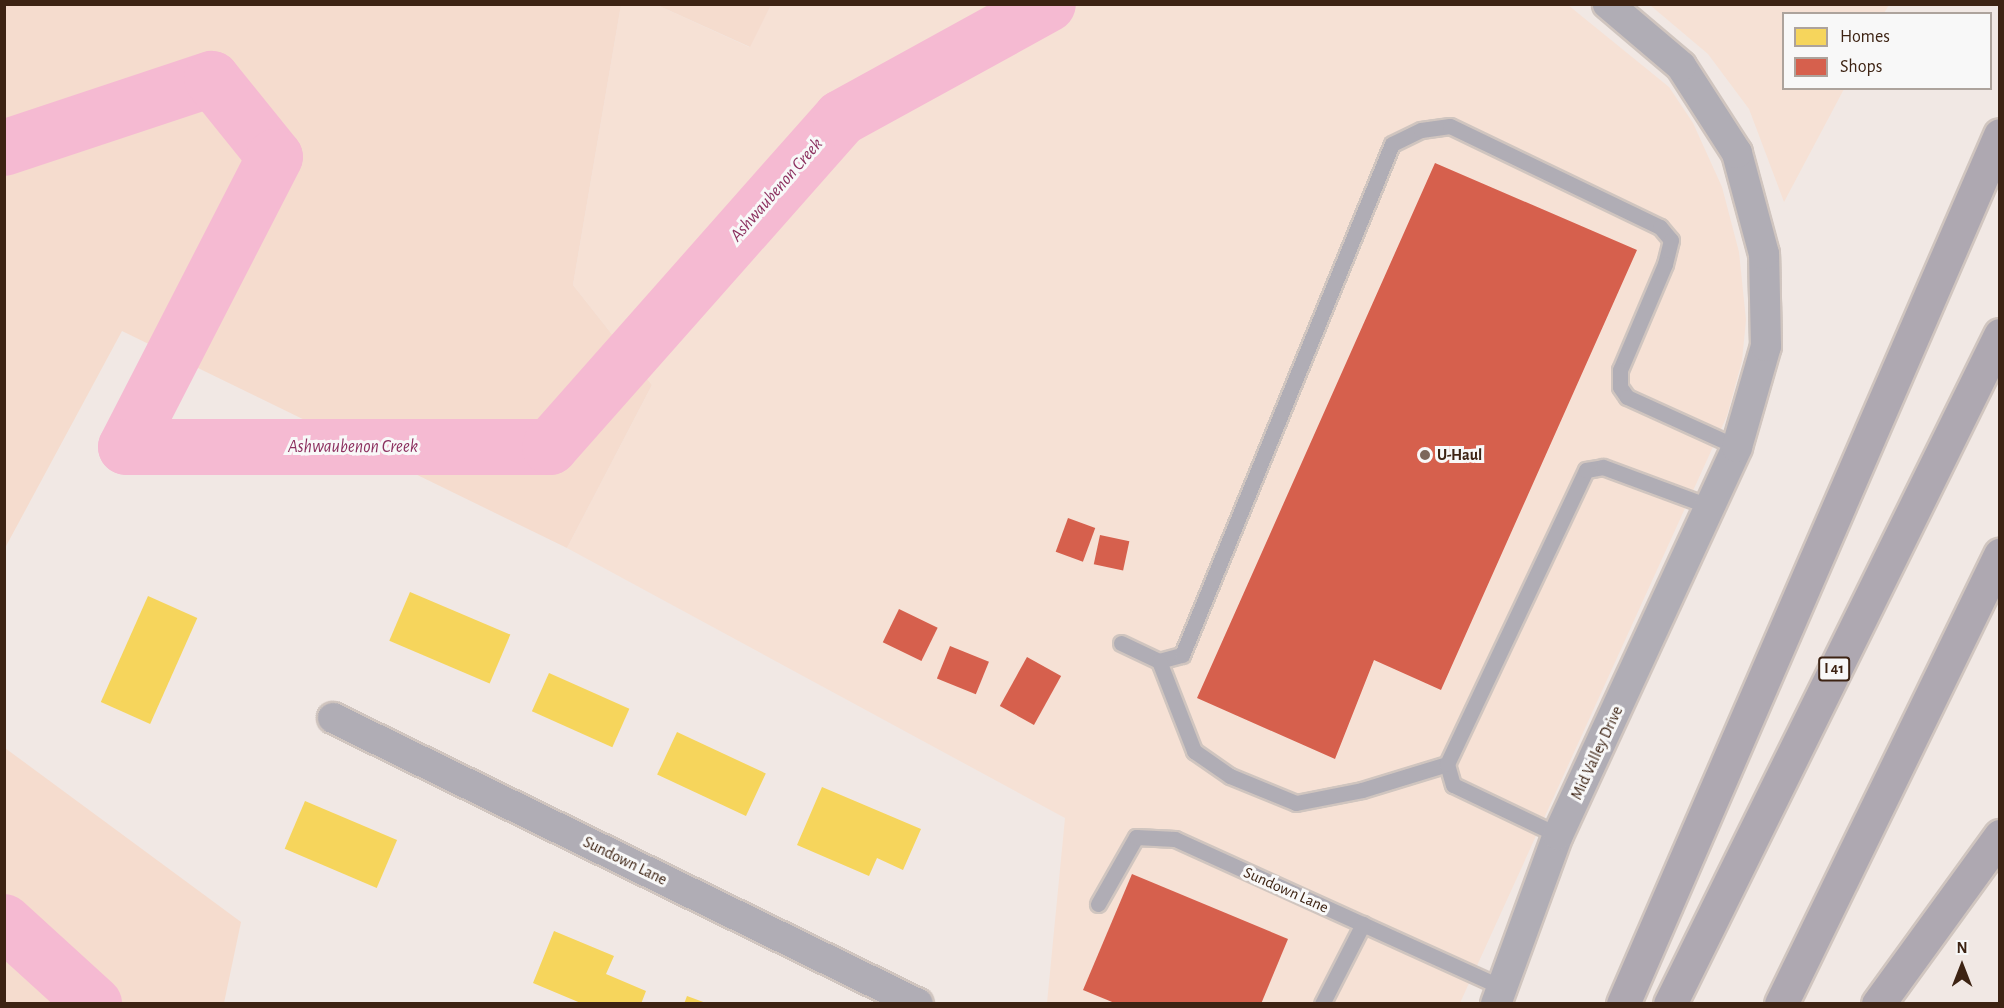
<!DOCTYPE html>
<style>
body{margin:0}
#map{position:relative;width:2004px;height:1008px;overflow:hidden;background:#f1e8e4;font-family:"Alegreya Sans",sans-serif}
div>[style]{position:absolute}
.built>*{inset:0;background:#f6e1d5}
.green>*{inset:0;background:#f5dcce}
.homes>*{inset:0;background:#f6d55c;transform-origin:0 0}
.shops>*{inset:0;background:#d6604d;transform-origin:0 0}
.river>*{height:56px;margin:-28px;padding:0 28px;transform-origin:28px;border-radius:28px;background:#f5bad2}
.roads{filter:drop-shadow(2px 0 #d0c5bf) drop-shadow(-2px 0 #d0c5bf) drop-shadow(0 2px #d0c5bf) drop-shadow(0 -2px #d0c5bf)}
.lane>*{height:15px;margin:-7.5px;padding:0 7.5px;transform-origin:7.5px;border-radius:7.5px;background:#b0adb5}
.street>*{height:30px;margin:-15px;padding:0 15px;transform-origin:15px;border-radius:15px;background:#b0adb5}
.highway>*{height:33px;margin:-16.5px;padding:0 16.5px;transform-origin:16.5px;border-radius:16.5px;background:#aea8b1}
.dots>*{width:16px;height:16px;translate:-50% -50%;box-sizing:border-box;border:3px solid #f8f8f8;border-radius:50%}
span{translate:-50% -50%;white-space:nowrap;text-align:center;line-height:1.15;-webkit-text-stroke:6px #f8f8f8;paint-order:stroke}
.shield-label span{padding:2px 4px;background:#f8f8f8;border:2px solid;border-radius:4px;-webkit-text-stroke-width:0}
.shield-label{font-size:15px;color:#3d2313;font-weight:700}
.poi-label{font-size:16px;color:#3d2313;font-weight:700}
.left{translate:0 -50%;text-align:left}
.street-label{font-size:16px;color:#3d2313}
.water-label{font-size:18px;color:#8c305f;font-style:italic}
.frame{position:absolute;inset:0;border:6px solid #3d2313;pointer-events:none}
.legend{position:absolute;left:1782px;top:12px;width:210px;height:78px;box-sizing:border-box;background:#f8f8f8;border:2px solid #ada39c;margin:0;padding:8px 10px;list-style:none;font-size:18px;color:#3d2313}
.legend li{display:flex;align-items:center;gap:12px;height:30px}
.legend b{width:30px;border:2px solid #ada39c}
.north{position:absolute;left:1932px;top:936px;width:60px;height:60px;-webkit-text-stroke:4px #f8f8f8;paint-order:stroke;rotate:0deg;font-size:16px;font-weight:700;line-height:24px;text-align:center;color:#3d2313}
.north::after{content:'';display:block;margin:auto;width:21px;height:27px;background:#3d2313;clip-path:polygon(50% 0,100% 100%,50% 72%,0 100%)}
</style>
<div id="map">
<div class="built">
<div style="clip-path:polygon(621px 5px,657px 5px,749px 47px,771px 5px,1568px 5px,1669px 87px,1693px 123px,1722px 187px,1739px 252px,1746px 320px,1742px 361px,1727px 416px,1460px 1003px,1047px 1003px,1065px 818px,567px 548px,652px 385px,573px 285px)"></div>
<div style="clip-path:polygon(1650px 5px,1889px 5px,1884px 13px,1784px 14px,1784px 88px,1844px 89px,1784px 202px,1749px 109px,1708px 54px)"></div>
</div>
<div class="green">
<div style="clip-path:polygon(5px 4px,621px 5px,573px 285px,652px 385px,567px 548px,122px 331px,5px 548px)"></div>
<div style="clip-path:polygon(657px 5px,771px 5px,750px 47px)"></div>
<div style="clip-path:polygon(5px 748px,241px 922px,224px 1003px,5px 1003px)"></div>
</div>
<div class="homes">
<div style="left:410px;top:592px;width:109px;height:53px;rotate:23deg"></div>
<div style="left:148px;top:596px;width:54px;height:116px;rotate:24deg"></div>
<div style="left:549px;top:673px;width:88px;height:42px;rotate:24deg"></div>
<div style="left:677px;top:732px;width:98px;height:47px;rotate:25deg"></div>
<div style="clip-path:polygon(822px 787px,921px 829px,903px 870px,877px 858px,869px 876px,797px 845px)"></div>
<div style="left:305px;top:801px;width:100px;height:52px;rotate:23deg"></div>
<div style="clip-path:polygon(554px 931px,614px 956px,606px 974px,646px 991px,641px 1004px,583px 1004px,533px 983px)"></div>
<div style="clip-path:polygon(687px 996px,706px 1003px,706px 1004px,684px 1004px)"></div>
</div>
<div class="shops">
<div style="clip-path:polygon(1435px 163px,1637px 250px,1441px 690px,1374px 660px,1335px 759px,1197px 698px)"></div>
<div style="left:1068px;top:518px;width:29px;height:36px;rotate:20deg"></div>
<div style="left:1100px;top:535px;width:30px;height:30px;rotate:12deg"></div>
<div style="left:899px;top:609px;width:43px;height:37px;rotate:26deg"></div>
<div style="left:950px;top:646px;width:42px;height:35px;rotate:22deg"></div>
<div style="left:1027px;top:657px;width:39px;height:56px;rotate:29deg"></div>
<div style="clip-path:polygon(1132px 874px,1288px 939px,1261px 1004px,1117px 1004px,1083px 990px)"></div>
</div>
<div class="river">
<div style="left:4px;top:148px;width:219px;rotate:-18.4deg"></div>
<div style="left:212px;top:79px;width:100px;rotate:51.1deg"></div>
<div style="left:275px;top:157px;width:326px;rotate:117.2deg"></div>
<div style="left:126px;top:447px;width:424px"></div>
<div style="left:550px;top:447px;width:439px;rotate:-48.5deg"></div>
<div style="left:841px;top:118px;width:236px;rotate:-28.8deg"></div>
<div style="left:4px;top:922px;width:122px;rotate:42.3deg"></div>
</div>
<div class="roads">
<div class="lane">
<div style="left:1121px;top:643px;width:42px;rotate:25.3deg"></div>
<div style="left:1159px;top:661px;width:24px;rotate:-15deg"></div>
<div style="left:1182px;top:655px;width:552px;rotate:-67.66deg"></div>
<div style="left:1392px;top:144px;width:32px;rotate:-26deg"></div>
<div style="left:1421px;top:130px;width:29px;rotate:-8deg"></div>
<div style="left:1450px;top:126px;width:233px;rotate:25.7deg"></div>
<div style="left:1660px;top:227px;width:17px;rotate:50deg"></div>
<div style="left:1671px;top:240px;width:25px;rotate:104deg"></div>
<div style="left:1665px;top:264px;width:115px;rotate:113deg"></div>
<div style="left:1620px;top:370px;width:17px;rotate:90deg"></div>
<div style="left:1620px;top:387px;width:12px;rotate:55deg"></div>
<div style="left:1627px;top:397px;width:121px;rotate:24.4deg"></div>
<div style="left:1159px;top:661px;width:97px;rotate:68.7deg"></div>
<div style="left:1194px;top:751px;width:44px;rotate:34.8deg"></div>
<div style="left:1230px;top:776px;width:71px;rotate:22.2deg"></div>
<div style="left:1296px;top:803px;width:67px;rotate:-11.1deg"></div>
<div style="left:1362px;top:790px;width:89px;rotate:-17deg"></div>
<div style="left:1558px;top:835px;width:116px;rotate:-154.5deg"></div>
<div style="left:1453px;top:785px;width:22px;rotate:-106deg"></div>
<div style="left:1447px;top:764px;width:325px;rotate:-64.7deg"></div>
<div style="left:1586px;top:470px;width:17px;rotate:-10deg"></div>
<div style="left:1603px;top:467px;width:115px;rotate:20.3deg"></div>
<div style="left:1098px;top:904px;width:77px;rotate:-60.4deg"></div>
<div style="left:1136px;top:837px;width:39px;rotate:3deg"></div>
<div style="left:1175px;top:839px;width:360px;rotate:24.4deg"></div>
<div style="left:1322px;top:1004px;width:90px;rotate:-62.9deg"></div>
</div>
<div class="street">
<div style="left:333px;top:718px;width:651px;rotate:26.05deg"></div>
<div style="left:1496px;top:1004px;width:180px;rotate:-69.9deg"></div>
<div style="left:1558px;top:835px;width:427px;rotate:-65.2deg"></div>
<div style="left:1737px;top:447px;width:105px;rotate:-74deg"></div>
<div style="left:1766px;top:346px;width:92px;rotate:-91.2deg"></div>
<div style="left:1764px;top:254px;width:105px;rotate:-105deg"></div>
<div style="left:1737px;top:153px;width:103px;rotate:-122.8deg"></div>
<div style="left:1681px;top:66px;width:96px;rotate:-139.7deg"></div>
</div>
<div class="highway">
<div style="left:1623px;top:1004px;width:947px;rotate:-66.55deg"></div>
<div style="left:1670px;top:1004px;width:746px;rotate:-63.74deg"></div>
<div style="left:1781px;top:1004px;width:500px;rotate:-64deg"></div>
<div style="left:1878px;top:1004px;width:208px;rotate:-54deg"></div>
</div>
</div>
<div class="dots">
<div style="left:1425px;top:455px;background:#7c685c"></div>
</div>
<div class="shield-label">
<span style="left:1834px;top:669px">I 41</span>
</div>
<div class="poi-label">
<span class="left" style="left:1437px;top:455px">U-Haul</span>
</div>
<div class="street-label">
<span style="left:1597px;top:753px;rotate:-65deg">Mid Valley Drive</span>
<span style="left:625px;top:861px;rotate:26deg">Sundown Lane</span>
<span style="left:1286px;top:890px;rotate:24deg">Sundown Lane</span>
</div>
<div class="water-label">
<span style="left:777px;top:190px;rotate:-49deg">Ashwaubenon Creek</span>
<span style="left:353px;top:447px">Ashwaubenon Creek</span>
</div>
<div class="frame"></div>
<ul class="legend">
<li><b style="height:16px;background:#f6d55c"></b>Homes</li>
<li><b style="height:16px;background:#d6604d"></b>Shops</li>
</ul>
<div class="north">N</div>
</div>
